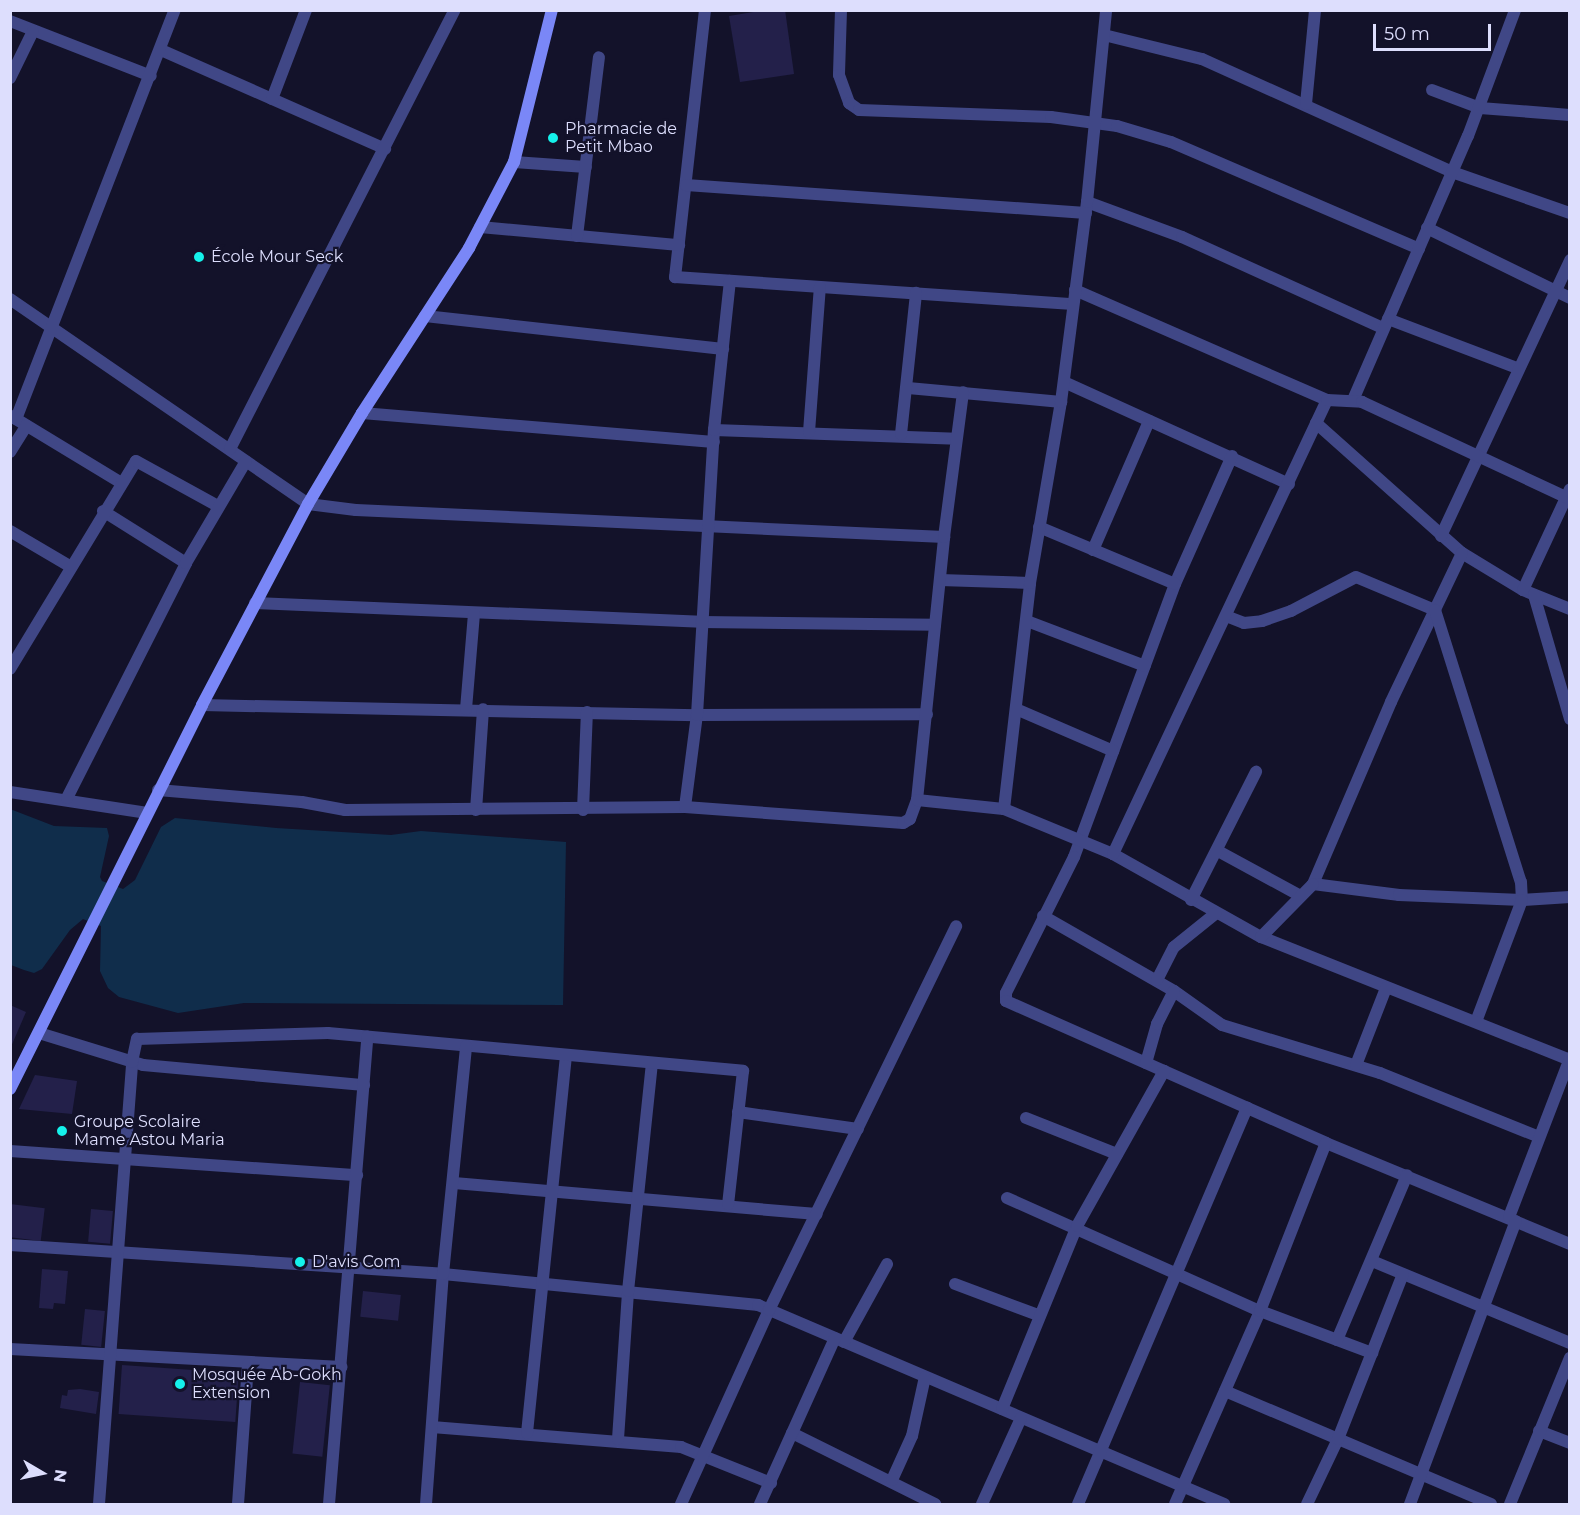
<!DOCTYPE html>
<meta charset="utf-8">
<style>
body{margin:0}
#map{position:relative;width:1580px;height:1515px;overflow:hidden;background:#13122a;font-family:Montserrat,sans-serif}
div>[style]{position:absolute}
.water>*{inset:0;background:#102d4b}
.building>*{inset:0;background:#23204a;transform-origin:0 0}
.street>*{height:12px;margin:-6px;padding:0 6px;transform-origin:6px;border-radius:6px;background:#404786}
.secondary>*{height:12px;margin:-6px;padding:0 6px;transform-origin:6px;border-radius:6px;background:#7a87f7}
.dots>*{width:16px;height:16px;translate:-50% -50%;box-sizing:border-box;border:3px solid #13122a;border-radius:50%}
span{translate:-50% -50%;white-space:nowrap;text-align:center;line-height:1.15;-webkit-text-stroke:4.5px #13122a;paint-order:stroke}
.poi-label{font-size:16px;color:#dddefd}
.left{translate:0 -50%;text-align:left}
.frame{position:absolute;inset:0;border:12px solid #dddefd;pointer-events:none}
.north{position:absolute;left:12px;top:1443px;width:60px;height:60px;-webkit-text-stroke:4px #13122a;paint-order:stroke;rotate:99deg;font-size:16px;font-weight:700;line-height:24px;text-align:center;color:#dddefd}
.north::after{content:'';display:block;margin:auto;width:21px;height:27px;background:#dddefd;clip-path:polygon(50% 0,100% 100%,50% 72%,0 100%)}
.scale{position:absolute;left:1373px;top:24px;width:118px;height:27px;box-sizing:border-box;border:3px solid #dddefd;border-top:0;padding-left:8px;font-size:18px;line-height:21px;white-space:nowrap;color:#dddefd;-webkit-text-stroke:4px #13122a;paint-order:stroke}
</style>
<div id="map">
<div class="water">
<div style="clip-path:polygon(10px 809px,54px 826px,107px 828px,109px 836px,100px 877px,102px 881px,123px 889px,135px 880px,161px 827px,175px 818px,276px 828px,391px 835px,421px 831px,566px 842px,563px 1005px,244px 1003px,178px 1013px,119px 997px,108px 988px,100px 971px,101px 926px,83px 919px,70px 930px,42px 969px,34px 973px,24px 970px,11px 965px)"></div>
</div>
<div class="building">
<div style="clip-path:polygon(765px 10px,785px 10px,794px 74px,740px 82px,729px 16px)"></div>
<div style="clip-path:polygon(10px 1005px,26px 1012px,10px 1049px)"></div>
<div style="clip-path:polygon(35px 1075px,77px 1081px,72px 1114px,19px 1109px)"></div>
<div style="left:10px;top:1204px;width:35px;height:33px;rotate:7deg"></div>
<div style="left:91px;top:1209px;width:22px;height:33px;rotate:5deg"></div>
<div style="clip-path:polygon(42px 1269px,68px 1271px,65px 1304px,54px 1303px,53px 1309px,39px 1308px)"></div>
<div style="left:363px;top:1291px;width:38px;height:26px;rotate:6deg"></div>
<div style="left:85px;top:1309px;width:20px;height:36px;rotate:6deg"></div>
<div style="left:122px;top:1365px;width:117px;height:49px;rotate:4deg"></div>
<div style="left:300px;top:1382px;width:30px;height:72px;rotate:6deg"></div>
<div style="clip-path:polygon(80px 1389px,99px 1392px,96px 1414px,60px 1408px,62px 1395px,67px 1396px,68px 1390px)"></div>
</div>
<div class="street">
<div style="left:705px;top:10px;width:269px;rotate:96.4deg"></div>
<div style="left:675px;top:277px;width:399px;rotate:3.9deg"></div>
<div style="left:841px;top:10px;width:65px;rotate:91.8deg"></div>
<div style="left:839px;top:75px;width:30px;rotate:70deg"></div>
<div style="left:849px;top:103px;width:12px;rotate:35deg"></div>
<div style="left:859px;top:110px;width:192px;rotate:2.1deg"></div>
<div style="left:1051px;top:117px;width:67px;rotate:7.8deg"></div>
<div style="left:1117px;top:126px;width:56px;rotate:16.5deg"></div>
<div style="left:1171px;top:142px;width:270px;rotate:23.3deg"></div>
<div style="left:10px;top:21px;width:151px;rotate:21.3deg"></div>
<div style="left:1104px;top:35px;width:101px;rotate:13.8deg"></div>
<div style="left:1202px;top:59px;width:274px;rotate:24.3deg"></div>
<div style="left:1452px;top:172px;width:125px;rotate:19.2deg"></div>
<div style="left:161px;top:50px;width:245px;rotate:23.8deg"></div>
<div style="left:10px;top:78px;width:52px;rotate:-63.9deg"></div>
<div style="left:1432px;top:90px;width:51px;rotate:20.6deg"></div>
<div style="left:1480px;top:108px;width:90px;rotate:4.4deg"></div>
<div style="left:272px;top:99px;width:95px;rotate:-69.1deg"></div>
<div style="left:1306px;top:104px;width:94px;rotate:-84.5deg"></div>
<div style="left:514px;top:162px;width:72px;rotate:4deg"></div>
<div style="left:686px;top:185px;width:401px;rotate:4deg"></div>
<div style="left:1087px;top:202px;width:101px;rotate:20.2deg"></div>
<div style="left:1182px;top:237px;width:221px;rotate:24.4deg"></div>
<div style="left:480px;top:227px;width:200px;rotate:5.2deg"></div>
<div style="left:1427px;top:228px;width:159px;rotate:26.1deg"></div>
<div style="left:577px;top:236px;width:180px;rotate:-83deg"></div>
<div style="left:1075px;top:290px;width:275px;rotate:23.6deg"></div>
<div style="left:10px;top:299px;width:362px;rotate:34.5deg"></div>
<div style="left:308px;top:504px;width:48px;rotate:7.1deg"></div>
<div style="left:356px;top:510px;width:589px;rotate:2.63deg"></div>
<div style="left:425px;top:316px;width:300px;rotate:6.3deg"></div>
<div style="left:1388px;top:319px;width:138px;rotate:20.8deg"></div>
<div style="left:1064px;top:382px;width:247px;rotate:24.4deg"></div>
<div style="left:908px;top:388px;width:154px;rotate:5.2deg"></div>
<div style="left:1353px;top:400px;width:288px;rotate:-66.5deg"></div>
<div style="left:1468px;top:136px;width:134px;rotate:-69.5deg"></div>
<div style="left:362px;top:413px;width:353px;rotate:4.7deg"></div>
<div style="left:11px;top:416px;width:127px;rotate:31.2deg"></div>
<div style="left:16px;top:419px;width:439px;rotate:-68.8deg"></div>
<div style="left:1316px;top:423px;width:195px;rotate:41.7deg"></div>
<div style="left:1462px;top:553px;width:71px;rotate:31.2deg"></div>
<div style="left:1523px;top:590px;width:51px;rotate:22deg"></div>
<div style="left:714px;top:430px;width:242px;rotate:2.1deg"></div>
<div style="left:809px;top:432px;width:145px;rotate:-85.7deg"></div>
<div style="left:901px;top:434px;width:142px;rotate:-83.9deg"></div>
<div style="left:230px;top:449px;width:493px;rotate:-62.9deg"></div>
<div style="left:10px;top:452px;width:31px;rotate:-58deg"></div>
<div style="left:1232px;top:456px;width:140px;rotate:114deg"></div>
<div style="left:1175px;top:584px;width:291px;rotate:110.3deg"></div>
<div style="left:1074px;top:857px;width:152px;rotate:116.6deg"></div>
<div style="left:1006px;top:993px;width:8px;rotate:90deg"></div>
<div style="left:1006px;top:1001px;width:350px;rotate:23.9deg"></div>
<div style="left:1326px;top:1143px;width:264px;rotate:22.5deg"></div>
<div style="left:103px;top:511px;width:98px;rotate:32.1deg"></div>
<div style="left:1039px;top:527px;width:147px;rotate:22.7deg"></div>
<div style="left:10px;top:531px;width:71px;rotate:30.5deg"></div>
<div style="left:1441px;top:536px;width:305px;rotate:-64.9deg"></div>
<div style="left:1093px;top:550px;width:141px;rotate:-66.5deg"></div>
<div style="left:1462px;top:553px;width:165px;rotate:115.5deg"></div>
<div style="left:1391px;top:702px;width:198px;rotate:113.2deg"></div>
<div style="left:1313px;top:884px;width:87px;rotate:7.3deg"></div>
<div style="left:1399px;top:895px;width:123px;rotate:2.3deg"></div>
<div style="left:1522px;top:900px;width:48px;rotate:-3.6deg"></div>
<div style="left:940px;top:580px;width:90px;rotate:1.9deg"></div>
<div style="left:1523px;top:590px;width:111px;rotate:-65deg"></div>
<div style="left:1534px;top:595px;width:129px;rotate:73.8deg"></div>
<div style="left:255px;top:603px;width:446px;rotate:2.4deg"></div>
<div style="left:701px;top:622px;width:234px;rotate:0.7deg"></div>
<div style="left:1226px;top:616px;width:19px;rotate:21deg"></div>
<div style="left:1244px;top:623px;width:18px;rotate:-6deg"></div>
<div style="left:1262px;top:621px;width:31px;rotate:-19deg"></div>
<div style="left:1291px;top:611px;width:73px;rotate:-27.6deg"></div>
<div style="left:1356px;top:577px;width:86px;rotate:22.7deg"></div>
<div style="left:1435px;top:610px;width:285px;rotate:72.5deg"></div>
<div style="left:1521px;top:882px;width:18px;rotate:87deg"></div>
<div style="left:1522px;top:900px;width:130px;rotate:110.7deg"></div>
<div style="left:1027px;top:621px;width:126px;rotate:20.9deg"></div>
<div style="left:10px;top:669px;width:243px;rotate:-58.8deg"></div>
<div style="left:136px;top:461px;width:94px;rotate:28.8deg"></div>
<div style="left:202px;top:705px;width:495px;rotate:1.2deg"></div>
<div style="left:697px;top:715px;width:230px;rotate:-0.2deg"></div>
<div style="left:466px;top:709px;width:95px;rotate:-85.2deg"></div>
<div style="left:1016px;top:709px;width:106px;rotate:23.4deg"></div>
<div style="left:158px;top:790px;width:144px;rotate:4.8deg"></div>
<div style="left:302px;top:802px;width:44px;rotate:10.5deg"></div>
<div style="left:345px;top:810px;width:340px;rotate:-0.5deg"></div>
<div style="left:685px;top:807px;width:219px;rotate:4.2deg"></div>
<div style="left:903px;top:823px;width:8px;rotate:-30deg"></div>
<div style="left:910px;top:819px;width:20px;rotate:-70deg"></div>
<div style="left:917px;top:800px;width:264px;rotate:-84.1deg"></div>
<div style="left:944px;top:537px;width:146px;rotate:-82.5deg"></div>
<div style="left:10px;top:792px;width:139px;rotate:8.7deg"></div>
<div style="left:67px;top:798px;width:263px;rotate:-63.1deg"></div>
<div style="left:186px;top:563px;width:118px;rotate:-59.5deg"></div>
<div style="left:917px;top:800px;width:87px;rotate:5.9deg"></div>
<div style="left:1004px;top:809px;width:118px;rotate:22.4deg"></div>
<div style="left:1113px;top:854px;width:170px;rotate:29.3deg"></div>
<div style="left:1261px;top:937px;width:333px;rotate:21.7deg"></div>
<div style="left:685px;top:807px;width:93px;rotate:-82.6deg"></div>
<div style="left:697px;top:715px;width:286px;rotate:-86.6deg"></div>
<div style="left:714px;top:430px;width:150px;rotate:-83.9deg"></div>
<div style="left:1004px;top:809px;width:227px;rotate:-83.4deg"></div>
<div style="left:1030px;top:583px;width:184px;rotate:-80.3deg"></div>
<div style="left:1061px;top:402px;width:202px;rotate:-82.6deg"></div>
<div style="left:1087px;top:202px;width:193px;rotate:-84.3deg"></div>
<div style="left:476px;top:810px;width:101px;rotate:-86deg"></div>
<div style="left:583px;top:810px;width:98px;rotate:-87.7deg"></div>
<div style="left:1218px;top:851px;width:92px;rotate:28.5deg"></div>
<div style="left:1113px;top:854px;width:502px;rotate:-64.76deg"></div>
<div style="left:1327px;top:400px;width:35px;rotate:3deg"></div>
<div style="left:1362px;top:402px;width:230px;rotate:25deg"></div>
<div style="left:1191px;top:900px;width:144px;rotate:-63.1deg"></div>
<div style="left:1043px;top:916px;width:151px;rotate:29.8deg"></div>
<div style="left:1174px;top:991px;width:59px;rotate:35.3deg"></div>
<div style="left:1222px;top:1025px;width:165px;rotate:16.9deg"></div>
<div style="left:1380px;top:1073px;width:171px;rotate:21.9deg"></div>
<div style="left:1261px;top:937px;width:74px;rotate:-45.5deg"></div>
<div style="left:1157px;top:980px;width:37px;rotate:-63deg"></div>
<div style="left:1174px;top:947px;width:53px;rotate:-38.8deg"></div>
<div style="left:39px;top:1033px;width:109px;rotate:17.1deg"></div>
<div style="left:143px;top:1065px;width:222px;rotate:5.2deg"></div>
<div style="left:1146px;top:1063px;width:41px;rotate:-74.2deg"></div>
<div style="left:1157px;top:1024px;width:37px;rotate:-63deg"></div>
<div style="left:1356px;top:1065px;width:83px;rotate:-68.7deg"></div>
<div style="left:738px;top:1112px;width:121px;rotate:8.1deg"></div>
<div style="left:1026px;top:1118px;width:98px;rotate:21.6deg"></div>
<div style="left:10px;top:1151px;width:348px;rotate:4deg"></div>
<div style="left:454px;top:1183px;width:364px;rotate:4.9deg"></div>
<div style="left:1007px;top:1198px;width:277px;rotate:24.1deg"></div>
<div style="left:1260px;top:1311px;width:120px;rotate:20.6deg"></div>
<div style="left:1509px;top:1217px;width:170px;rotate:-69deg"></div>
<div style="left:10px;top:1245px;width:434px;rotate:3.8deg"></div>
<div style="left:443px;top:1274px;width:317px;rotate:5.6deg"></div>
<div style="left:758px;top:1305px;width:507px;rotate:23.12deg"></div>
<div style="left:1372px;top:1261px;width:214px;rotate:22.5deg"></div>
<div style="left:955px;top:1284px;width:89px;rotate:20.5deg"></div>
<div style="left:1337px;top:1340px;width:179px;rotate:-67deg"></div>
<div style="left:844px;top:1342px;width:89px;rotate:-61.1deg"></div>
<div style="left:10px;top:1349px;width:332px;rotate:3.1deg"></div>
<div style="left:1225px;top:1391px;width:289px;rotate:23deg"></div>
<div style="left:1002px;top:1409px;width:198px;rotate:-67.7deg"></div>
<div style="left:1077px;top:1226px;width:178px;rotate:-60.7deg"></div>
<div style="left:432px;top:1427px;width:250px;rotate:4.6deg"></div>
<div style="left:681px;top:1447px;width:97px;rotate:21.8deg"></div>
<div style="left:1539px;top:1431px;width:33px;rotate:21deg"></div>
<div style="left:527px;top:1433px;width:379px;rotate:-84.1deg"></div>
<div style="left:792px;top:1433px;width:160px;rotate:26.4deg"></div>
<div style="left:618px;top:1439px;width:148px;rotate:-86.1deg"></div>
<div style="left:628px;top:1291px;width:229px;rotate:-84deg"></div>
<div style="left:892px;top:1480px;width:48px;rotate:-65.6deg"></div>
<div style="left:912px;top:1436px;width:60px;rotate:-77.6deg"></div>
<div style="left:99px;top:1504px;width:443px;rotate:-85.7deg"></div>
<div style="left:132px;top:1062px;width:24px;rotate:-78deg"></div>
<div style="left:137px;top:1039px;width:191px;rotate:-1.8deg"></div>
<div style="left:328px;top:1033px;width:417px;rotate:5.2deg"></div>
<div style="left:743px;top:1071px;width:134px;rotate:96.4deg"></div>
<div style="left:238px;top:1504px;width:140px;rotate:-85.9deg"></div>
<div style="left:329px;top:1504px;width:469px;rotate:-85.3deg"></div>
<div style="left:426px;top:1504px;width:231px;rotate:-85.8deg"></div>
<div style="left:443px;top:1274px;width:229px;rotate:-84.2deg"></div>
<div style="left:681px;top:1504px;width:213px;rotate:-65.6deg"></div>
<div style="left:769px;top:1310px;width:427px;rotate:-64deg"></div>
<div style="left:760px;top:1504px;width:182px;rotate:-65.7deg"></div>
<div style="left:982px;top:1504px;width:94px;rotate:-65.6deg"></div>
<div style="left:1078px;top:1504px;width:431px;rotate:-66.9deg"></div>
<div style="left:1175px;top:1504px;width:211px;rotate:-66.2deg"></div>
<div style="left:1260px;top:1311px;width:180px;rotate:-68.6deg"></div>
<div style="left:1307px;top:1504px;width:72px;rotate:-64.5deg"></div>
<div style="left:1338px;top:1439px;width:177px;rotate:-68.5deg"></div>
<div style="left:1410px;top:1504px;width:302px;rotate:-69.5deg"></div>
<div style="left:1510px;top:1504px;width:158px;rotate:-67.7deg"></div>
</div>
<div class="secondary">
<div style="left:10px;top:1089px;width:429px;rotate:-63.4deg"></div>
<div style="left:202px;top:705px;width:227px;rotate:-62.2deg"></div>
<div style="left:308px;top:504px;width:106px;rotate:-59.3deg"></div>
<div style="left:362px;top:413px;width:197px;rotate:-57deg"></div>
<div style="left:469px;top:248px;width:97px;rotate:-62.4deg"></div>
<div style="left:514px;top:162px;width:157px;rotate:-76deg"></div>
</div>
<div class="dots">
<div style="left:553px;top:138px;background:#15f1eb"></div>
<div style="left:199px;top:257px;background:#15f1eb"></div>
<div style="left:62px;top:1131px;background:#15f1eb"></div>
<div style="left:300px;top:1262px;background:#15f1eb"></div>
<div style="left:180px;top:1384px;background:#15f1eb"></div>
</div>
<div class="poi-label">
<span class="left" style="left:565px;top:138px">Pharmacie de<br>Petit Mbao</span>
<span class="left" style="left:211px;top:257px">École Mour Seck</span>
<span class="left" style="left:74px;top:1131px">Groupe Scolaire<br>Mame Astou Maria</span>
<span class="left" style="left:312px;top:1262px">D'avis Com</span>
<span class="left" style="left:192px;top:1384px">Mosquée Ab-Gokh<br>Extension</span>
</div>
<div class="frame"></div>
<div class="north">N</div>
<div class="scale">50 m</div>
</div>
